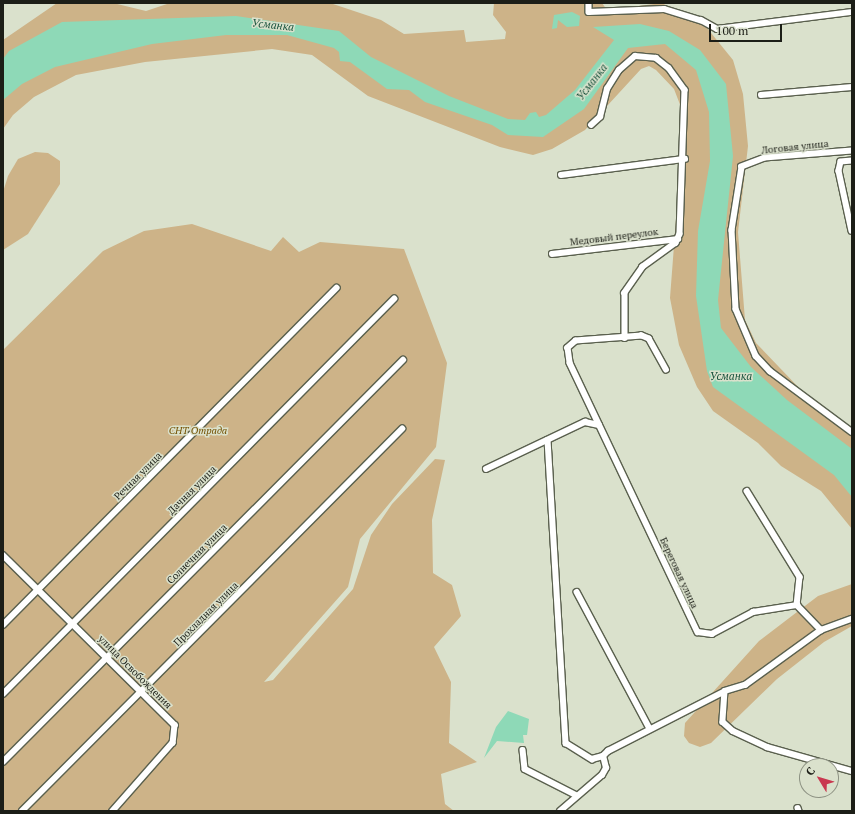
<!DOCTYPE html>
<meta charset="utf-8">
<style>
body{margin:0}
#map{position:relative;width:855px;height:814px;overflow:hidden;background:#dae1cc;font-family:"PT Serif",serif}
div>[style]{position:absolute}
.green>*{inset:0;background:#cdb388}
.water>*{inset:0;background:#8ed9b7}
.roads{filter:drop-shadow(1px 0 #5a604e) drop-shadow(-1px 0 #5a604e) drop-shadow(0 1px #5a604e) drop-shadow(0 -1px #5a604e)}
.minor>*{height:5.5px;margin:-2.75px;padding:0 2.75px;transform-origin:2.75px;border-radius:2.75px;background:#fff}
span{translate:-50% -50%;white-space:nowrap;text-align:center;line-height:1.15;-webkit-text-stroke:3px #dae1cc;paint-order:stroke}
.street-label{font-size:10px;color:#1c1e17}
.park-label{font-size:10px;color:#735000;font-style:italic}
.water-label{font-size:11px;color:#17523c;font-style:italic}
.frame{position:absolute;inset:0;border:4px solid #1c1e17;pointer-events:none}
.north{position:absolute;left:799px;top:758px;width:40px;height:40px;box-sizing:border-box;background:#dae1cc;border:1px solid #8e9384;border-radius:50%;rotate:308deg;font-size:11px;font-weight:700;line-height:16px;text-align:center;color:#1c1e17}
.north::after{content:'';display:block;margin:auto;width:14px;height:18px;background:#c93850;clip-path:polygon(50% 0,100% 100%,50% 72%,0 100%)}
.scale{position:absolute;left:709px;top:24px;width:73px;height:18px;box-sizing:border-box;border:2px solid #1c1e17;border-top:0;padding-left:5px;font-size:12px;line-height:14px;white-space:nowrap;color:#1c1e17;-webkit-text-stroke:3px #dae1cc;paint-order:stroke}
</style>
<div id="map">
<div class="green">
<div style="clip-path:polygon(57px 3px,113px 3px,146px 11px,170px 3px,330px 3px,381px 20px,404px 34px,464px 30px,466px 42px,505px 39px,506px 32px,493px 15px,494px 3px,602px 3px,607px 10px,662px 3px,707px 28px,733px 60px,743px 94px,748px 146px,738px 232px,745px 320px,756px 343px,801px 390px,852px 428px,852px 529px,821px 491px,781px 466px,758px 443px,713px 411px,697px 387px,679px 345px,670px 298px,684px 115px,674px 89px,656px 70px,649px 66px,641px 69px,585px 130px,552px 149px,533px 155px,500px 147px,368px 96px,312px 55px,272px 49px,145px 62px,76px 75px,34px 97px,13px 115px,3px 129px,3px 40px)"></div>
<div style="clip-path:polygon(35px 152px,48px 153px,60px 161px,60px 184px,28px 234px,3px 250px,3px 192px,8px 176px,18px 159px)"></div>
<div style="clip-path:polygon(192px 224px,271px 251px,283px 237px,299px 252px,320px 242px,404px 249px,447px 363px,436px 447px,360px 539px,348px 587px,264px 682px,273px 680px,353px 589px,371px 535px,392px 504px,435px 459px,445px 460px,432px 520px,433px 573px,452px 585px,461px 616px,434px 647px,451px 682px,449px 743px,477px 762px,441px 774px,445px 804px,454px 811px,3px 811px,3px 350px,103px 251px,144px 231px)"></div>
<div style="clip-path:polygon(852px 584px,852px 626px,824px 642px,777px 679px,711px 743px,700px 747px,689px 743px,684px 736px,685px 723px,759px 641px,818px 596px)"></div>
</div>
<div class="water">
<div style="clip-path:polygon(572px 12px,580px 16px,579px 26px,567px 27px,558px 20px,557px 28px,552px 29px,554px 15px)"></div>
<div style="clip-path:polygon(236px 16px,339px 31px,371px 57px,449px 96px,508px 119px,525px 120px,530px 113px,536px 112px,539px 117px,546px 115px,575px 90px,614px 40px,593px 27px,640px 24px,669px 31px,700px 50px,726px 84px,733px 156px,718px 300px,721px 328px,751px 367px,787px 400px,852px 449px,852px 497px,834px 475px,713px 387px,707px 371px,696px 296px,698px 231px,710px 161px,709px 112px,696px 70px,665px 44px,628px 48px,584px 109px,543px 137px,508px 135px,492px 125px,425px 102px,409px 90px,387px 89px,350px 62px,340px 61px,339px 52px,334px 48px,287px 35px,226px 35px,152px 44px,55px 67px,22px 84px,3px 100px,3px 59px,9px 51px,62px 22px)"></div>
<div style="clip-path:polygon(508px 711px,529px 719px,527px 735px,523px 735px,524px 743px,497px 741px,484px 758px,496px 727px)"></div>
</div>
<div class="roads">
<div class="minor">
<div style="left:589px;top:3px;width:9px;rotate:90deg"></div>
<div style="left:589px;top:12px;width:75px;rotate:-2.3deg"></div>
<div style="left:664px;top:9px;width:39px;rotate:17deg"></div>
<div style="left:701px;top:20px;width:18px;rotate:29deg"></div>
<div style="left:717px;top:29px;width:136px;rotate:-7.2deg"></div>
<div style="left:761px;top:95px;width:91px;rotate:-5deg"></div>
<div style="left:591px;top:125px;width:12px;rotate:-42deg"></div>
<div style="left:600px;top:117px;width:29px;rotate:-76deg"></div>
<div style="left:607px;top:89px;width:22px;rotate:-58deg"></div>
<div style="left:619px;top:70px;width:21px;rotate:-41deg"></div>
<div style="left:635px;top:56px;width:21px;rotate:5deg"></div>
<div style="left:656px;top:58px;width:16px;rotate:38deg"></div>
<div style="left:669px;top:68px;width:27px;rotate:54deg"></div>
<div style="left:685px;top:90px;width:144px;rotate:92deg"></div>
<div style="left:680px;top:234px;width:10px;rotate:114deg"></div>
<div style="left:676px;top:243px;width:41px;rotate:144deg"></div>
<div style="left:643px;top:267px;width:32px;rotate:125deg"></div>
<div style="left:625px;top:293px;width:45px;rotate:90deg"></div>
<div style="left:852px;top:151px;width:87px;rotate:175.4deg"></div>
<div style="left:765px;top:158px;width:25px;rotate:159deg"></div>
<div style="left:742px;top:167px;width:64px;rotate:99deg"></div>
<div style="left:732px;top:230px;width:79px;rotate:87.1deg"></div>
<div style="left:736px;top:309px;width:51px;rotate:66.9deg"></div>
<div style="left:756px;top:356px;width:21px;rotate:47deg"></div>
<div style="left:770px;top:371px;width:102px;rotate:36.6deg"></div>
<div style="left:852px;top:161px;width:11px;rotate:175deg"></div>
<div style="left:841px;top:162px;width:9px;rotate:103deg"></div>
<div style="left:839px;top:171px;width:61px;rotate:77.8deg"></div>
<div style="left:561px;top:175px;width:125px;rotate:-7.4deg"></div>
<div style="left:552px;top:254px;width:127px;rotate:-6.8deg"></div>
<div style="left:666px;top:370px;width:35px;rotate:-119deg"></div>
<div style="left:649px;top:339px;width:8px;rotate:-157deg"></div>
<div style="left:642px;top:336px;width:66px;rotate:175.7deg"></div>
<div style="left:576px;top:341px;width:11px;rotate:139deg"></div>
<div style="left:568px;top:348px;width:15px;rotate:82deg"></div>
<div style="left:570px;top:363px;width:298px;rotate:64.6deg"></div>
<div style="left:698px;top:632px;width:14px;rotate:8deg"></div>
<div style="left:712px;top:634px;width:47px;rotate:-28.2deg"></div>
<div style="left:753px;top:612px;width:45px;rotate:-9deg"></div>
<div style="left:548px;top:440px;width:304px;rotate:86.6deg"></div>
<div style="left:566px;top:743px;width:31px;rotate:32deg"></div>
<div style="left:592px;top:759px;width:11px;rotate:-15deg"></div>
<div style="left:486px;top:469px;width:110px;rotate:-25.4deg"></div>
<div style="left:585px;top:422px;width:14px;rotate:12deg"></div>
<div style="left:747px;top:491px;width:101px;rotate:58.4deg"></div>
<div style="left:800px;top:577px;width:28px;rotate:96deg"></div>
<div style="left:797px;top:605px;width:35px;rotate:46deg"></div>
<div style="left:3px;top:555px;width:242px;rotate:44.7deg"></div>
<div style="left:175px;top:725px;width:18px;rotate:96deg"></div>
<div style="left:173px;top:743px;width:91px;rotate:131.4deg"></div>
<div style="left:577px;top:592px;width:155px;rotate:61.9deg"></div>
<div style="left:3px;top:625px;width:474px;rotate:-45.3deg"></div>
<div style="left:725px;top:691px;width:31px;rotate:94deg"></div>
<div style="left:723px;top:722px;width:13px;rotate:42deg"></div>
<div style="left:733px;top:731px;width:38px;rotate:25deg"></div>
<div style="left:767px;top:747px;width:88px;rotate:15.8deg"></div>
<div style="left:3px;top:694px;width:556px;rotate:-45.29deg"></div>
<div style="left:523px;top:750px;width:19px;rotate:84deg"></div>
<div style="left:525px;top:769px;width:57px;rotate:27deg"></div>
<div style="left:3px;top:762px;width:567px;rotate:-45.14deg"></div>
<div style="left:798px;top:808px;width:3px;rotate:72deg"></div>
<div style="left:22px;top:811px;width:539px;rotate:-45.15deg"></div>
<div style="left:560px;top:811px;width:55px;rotate:-40.6deg"></div>
<div style="left:602px;top:775px;width:8px;rotate:-60deg"></div>
<div style="left:606px;top:768px;width:12px;rotate:-104deg"></div>
<div style="left:603px;top:756px;width:7px;rotate:-45deg"></div>
<div style="left:608px;top:751px;width:131px;rotate:-27.1deg"></div>
<div style="left:725px;top:691px;width:21px;rotate:-17deg"></div>
<div style="left:745px;top:685px;width:94px;rotate:-35.9deg"></div>
<div style="left:821px;top:630px;width:33px;rotate:-20deg"></div>
</div>
</div>
<div class="street-label">
<span style="left:795px;top:147px;rotate:-6deg">Логовая улица</span>
<span style="left:614px;top:237px;rotate:-7deg">Медовый переулок</span>
<span style="left:138px;top:476px;rotate:-45deg">Речная улица</span>
<span style="left:192px;top:490px;rotate:-45deg">Дачная улица</span>
<span style="left:197px;top:554px;rotate:-45deg">Солнечная улица</span>
<span style="left:679px;top:573px;rotate:65deg">Береговая улица</span>
<span style="left:206px;top:614px;rotate:-45deg">Прохладная улица</span>
<span style="left:135px;top:672px;rotate:45deg">улица Освобождения</span>
</div>
<div class="park-label">
<span style="left:198px;top:431px">СНТ Отрада</span>
</div>
<div class="water-label">
<span style="left:273px;top:25px;rotate:6deg">Усманка</span>
<span style="left:592px;top:82px;rotate:-52deg">Усманка</span>
<span style="left:731px;top:376px">Усманка</span>
</div>
<div class="frame"></div>
<div class="north">С</div>
<div class="scale">100 m</div>
</div>
